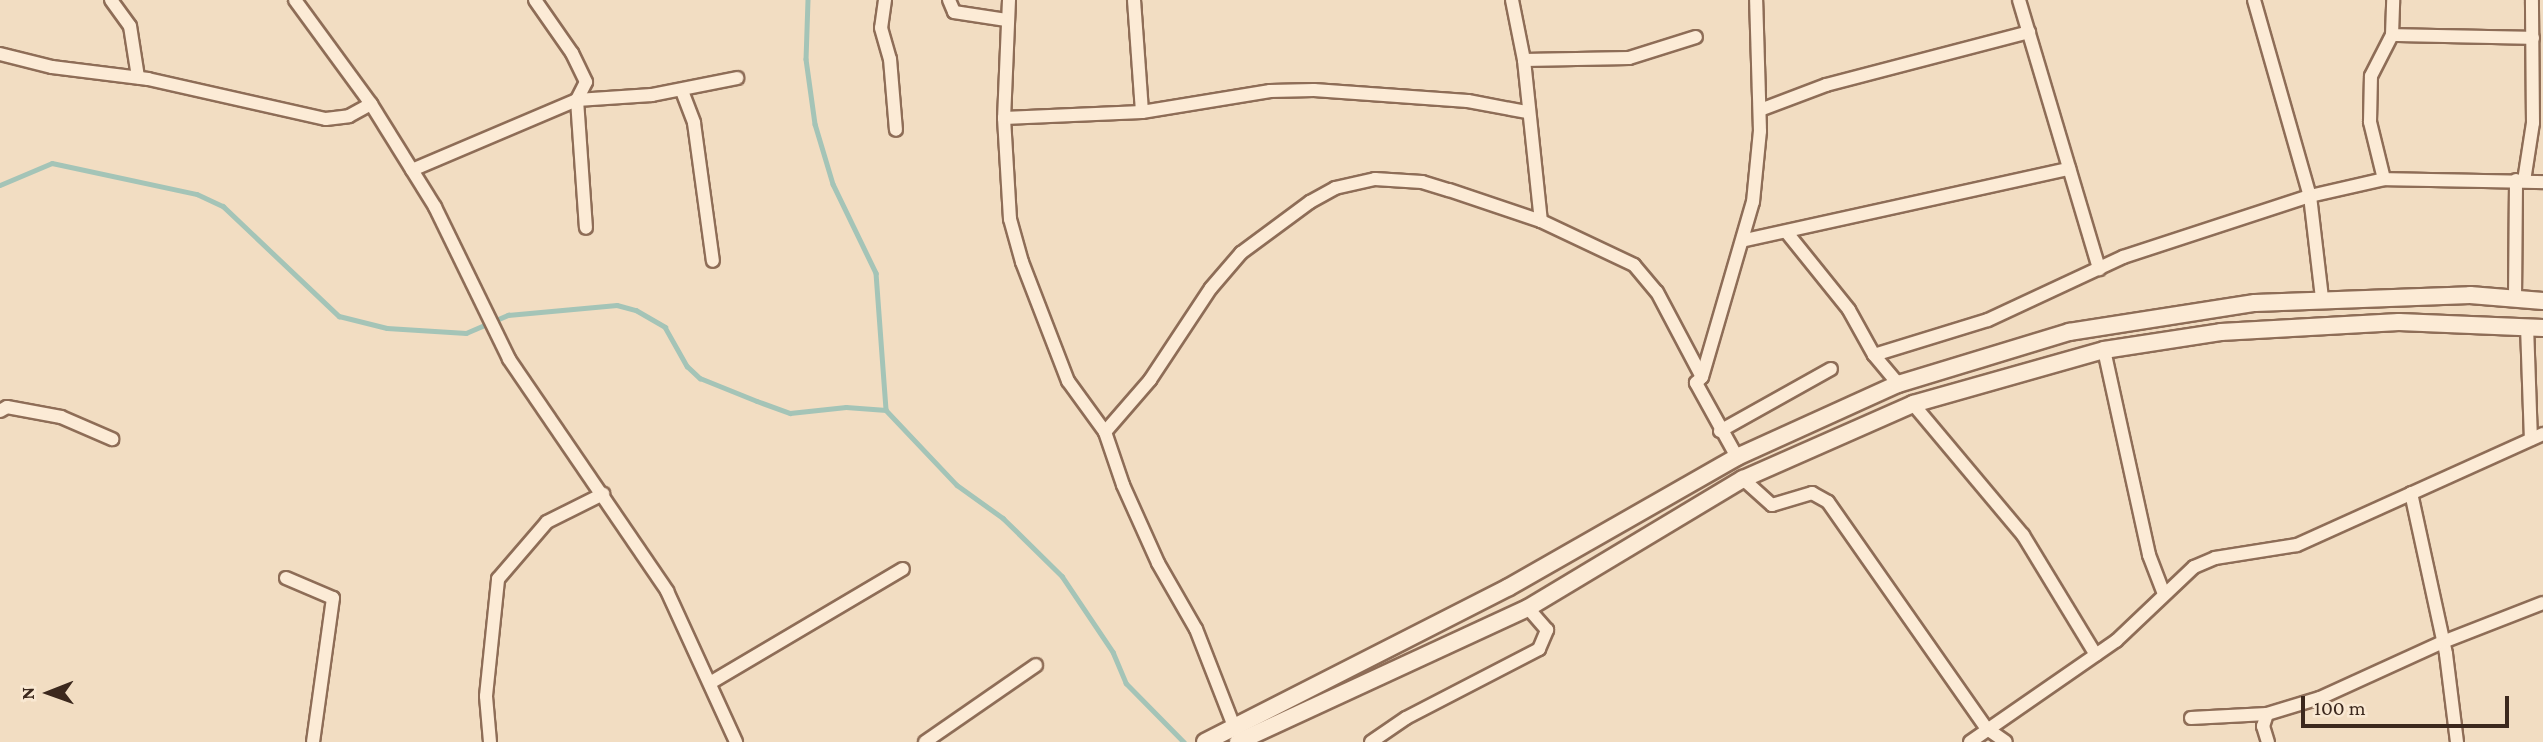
<!DOCTYPE html>
<style>
body{margin:0}
#map{position:relative;width:2543px;height:742px;overflow:hidden;background:#f2ddc2;font-family:"Crimson Pro",serif}
div>[style]{position:absolute}
.stream>*{height:4.5px;margin:-2.25px;padding:0 2.25px;transform-origin:2.25px;border-radius:2.25px;background:#a4c4b7}
.roads{filter:drop-shadow(2px 0 #8e6d57) drop-shadow(-2px 0 #8e6d57) drop-shadow(0 2px #8e6d57) drop-shadow(0 -2px #8e6d57)}
.street>*{height:12px;margin:-6px;padding:0 6px;transform-origin:6px;border-radius:6px;background:#fcebd6}
.secondary>*{height:16px;margin:-8px;padding:0 8px;transform-origin:8px;border-radius:8px;background:#fcebd6}
span{translate:-50% -50%;white-space:nowrap;text-align:center;line-height:1.15;-webkit-text-stroke:6px #f9e8d2;paint-order:stroke}
.north{position:absolute;left:14px;top:658px;width:70px;height:70px;-webkit-text-stroke:5px #f9e8d2;paint-order:stroke;rotate:269deg;font-size:19px;font-weight:700;line-height:28px;text-align:center;color:#3c281d}
.north::after{content:'';display:block;margin:auto;width:24px;height:32px;background:#3c281d;clip-path:polygon(50% 0,100% 100%,50% 72%,0 100%)}
.scale{position:absolute;left:2301px;top:696px;width:208px;height:32px;box-sizing:border-box;border:4px solid #3c281d;border-top:0;padding-left:9px;font-size:21px;line-height:24px;white-space:nowrap;color:#3c281d;-webkit-text-stroke:5px #f9e8d2;paint-order:stroke}
</style>
<div id="map">
<div class="stream">
<div style="left:808px;top:0;width:59px;rotate:91.9deg"></div>
<div style="left:806px;top:59px;width:66px;rotate:82.1deg"></div>
<div style="left:815px;top:124px;width:63px;rotate:73.3deg"></div>
<div style="left:833px;top:184px;width:99px;rotate:64.2deg"></div>
<div style="left:876px;top:273px;width:137px;rotate:85.8deg"></div>
<div style="left:0;top:185px;width:56px;rotate:-22.9deg"></div>
<div style="left:52px;top:163px;width:148px;rotate:12.1deg"></div>
<div style="left:197px;top:194px;width:29px;rotate:25deg"></div>
<div style="left:223px;top:206px;width:160px;rotate:43.5deg"></div>
<div style="left:339px;top:316px;width:49px;rotate:14deg"></div>
<div style="left:387px;top:328px;width:79px;rotate:3.6deg"></div>
<div style="left:466px;top:333px;width:46px;rotate:-23.2deg"></div>
<div style="left:508px;top:315px;width:109px;rotate:-5.2deg"></div>
<div style="left:617px;top:305px;width:20px;rotate:15deg"></div>
<div style="left:636px;top:310px;width:34px;rotate:30deg"></div>
<div style="left:665px;top:327px;width:45px;rotate:60.6deg"></div>
<div style="left:687px;top:366px;width:18px;rotate:43deg"></div>
<div style="left:700px;top:378px;width:61px;rotate:22deg"></div>
<div style="left:757px;top:401px;width:35px;rotate:20deg"></div>
<div style="left:790px;top:413px;width:56px;rotate:-6.1deg"></div>
<div style="left:846px;top:407px;width:40px;rotate:4.3deg"></div>
<div style="left:886px;top:410px;width:103px;rotate:46.6deg"></div>
<div style="left:957px;top:485px;width:57px;rotate:35.7deg"></div>
<div style="left:1003px;top:518px;width:83px;rotate:44.5deg"></div>
<div style="left:1062px;top:576px;width:92px;rotate:56.1deg"></div>
<div style="left:1113px;top:652px;width:34px;rotate:67deg"></div>
<div style="left:1126px;top:683px;width:83px;rotate:45.5deg"></div>
</div>
<div class="roads">
<div class="street">
<div style="left:111px;top:0;width:32px;rotate:54deg"></div>
<div style="left:130px;top:26px;width:52px;rotate:81.1deg"></div>
<div style="left:295px;top:0;width:129px;rotate:53.8deg"></div>
<div style="left:371px;top:104px;width:121px;rotate:58.1deg"></div>
<div style="left:435px;top:207px;width:169px;rotate:64deg"></div>
<div style="left:509px;top:359px;width:281px;rotate:55.7deg"></div>
<div style="left:667px;top:591px;width:166px;rotate:65.4deg"></div>
<div style="left:535px;top:0;width:65px;rotate:55.1deg"></div>
<div style="left:572px;top:53px;width:32px;rotate:64deg"></div>
<div style="left:586px;top:82px;width:20px;rotate:117deg"></div>
<div style="left:577px;top:100px;width:128px;rotate:86deg"></div>
<div style="left:885px;top:0;width:28px;rotate:98deg"></div>
<div style="left:881px;top:28px;width:32px;rotate:74deg"></div>
<div style="left:890px;top:59px;width:71px;rotate:85.2deg"></div>
<div style="left:949px;top:0;width:13px;rotate:67deg"></div>
<div style="left:954px;top:12px;width:53px;rotate:8.7deg"></div>
<div style="left:1009px;top:0;width:118px;rotate:92.4deg"></div>
<div style="left:1004px;top:118px;width:101px;rotate:86.6deg"></div>
<div style="left:1010px;top:219px;width:45px;rotate:74.4deg"></div>
<div style="left:1022px;top:262px;width:128px;rotate:68.9deg"></div>
<div style="left:1068px;top:381px;width:63px;rotate:54deg"></div>
<div style="left:1105px;top:432px;width:56px;rotate:71.2deg"></div>
<div style="left:1123px;top:485px;width:85px;rotate:65.8deg"></div>
<div style="left:1158px;top:563px;width:76px;rotate:60.1deg"></div>
<div style="left:1196px;top:629px;width:107px;rotate:68.7deg"></div>
<div style="left:1134px;top:0;width:112px;rotate:85.9deg"></div>
<div style="left:1512px;top:0;width:61px;rotate:78.7deg"></div>
<div style="left:1524px;top:60px;width:162px;rotate:84deg"></div>
<div style="left:2019px;top:0;width:281px;rotate:73.4deg"></div>
<div style="left:2254px;top:0;width:204px;rotate:74.1deg"></div>
<div style="left:2310px;top:196px;width:103px;rotate:83.3deg"></div>
<div style="left:2392px;top:35px;width:141px;rotate:1.2deg"></div>
<div style="left:0;top:54px;width:54px;rotate:14deg"></div>
<div style="left:52px;top:67px;width:97px;rotate:7.1deg"></div>
<div style="left:148px;top:79px;width:182px;rotate:12.7deg"></div>
<div style="left:326px;top:119px;width:23px;rotate:-7deg"></div>
<div style="left:349px;top:116px;width:25px;rotate:-29deg"></div>
<div style="left:1524px;top:60px;width:105px;rotate:-1.1deg"></div>
<div style="left:1629px;top:58px;width:70px;rotate:-17.4deg"></div>
<div style="left:682px;top:91px;width:34px;rotate:69deg"></div>
<div style="left:694px;top:123px;width:139px;rotate:82.2deg"></div>
<div style="left:1760px;top:110px;width:71px;rotate:-20.7deg"></div>
<div style="left:1826px;top:85px;width:210px;rotate:-14.6deg"></div>
<div style="left:1004px;top:118px;width:138px;rotate:-2.5deg"></div>
<div style="left:1142px;top:112px;width:130px;rotate:-9.3deg"></div>
<div style="left:1270px;top:91px;width:44px;rotate:-1.3deg"></div>
<div style="left:1314px;top:90px;width:154px;rotate:4.1deg"></div>
<div style="left:1468px;top:101px;width:59px;rotate:10.7deg"></div>
<div style="left:412px;top:170px;width:179px;rotate:-23deg"></div>
<div style="left:577px;top:100px;width:75px;rotate:-3.8deg"></div>
<div style="left:652px;top:95px;width:87px;rotate:-11.3deg"></div>
<div style="left:2384px;top:179px;width:59px;rotate:-103.8deg"></div>
<div style="left:2370px;top:122px;width:46px;rotate:-88.8deg"></div>
<div style="left:2371px;top:76px;width:46px;rotate:-62.9deg"></div>
<div style="left:2392px;top:35px;width:35px;rotate:-88deg"></div>
<div style="left:2524px;top:181px;width:59px;rotate:-81.2deg"></div>
<div style="left:2533px;top:123px;width:123px;rotate:-90.5deg"></div>
<div style="left:1788px;top:234px;width:97px;rotate:51.2deg"></div>
<div style="left:1849px;top:310px;width:51px;rotate:60.9deg"></div>
<div style="left:1874px;top:355px;width:38px;rotate:50deg"></div>
<div style="left:1745px;top:240px;width:332px;rotate:-12.4deg"></div>
<div style="left:2515px;top:298px;width:118px;rotate:-89.5deg"></div>
<div style="left:2527px;top:326px;width:113px;rotate:88deg"></div>
<div style="left:2104px;top:350px;width:210px;rotate:77.6deg"></div>
<div style="left:2149px;top:555px;width:39px;rotate:69deg"></div>
<div style="left:1874px;top:355px;width:119px;rotate:-17.1deg"></div>
<div style="left:1988px;top:320px;width:149px;rotate:-25deg"></div>
<div style="left:2123px;top:257px;width:197px;rotate:-18.1deg"></div>
<div style="left:2310px;top:196px;width:76px;rotate:-12.9deg"></div>
<div style="left:2384px;top:179px;width:159px;rotate:1.1deg"></div>
<div style="left:1913px;top:404px;width:171px;rotate:50deg"></div>
<div style="left:2023px;top:535px;width:140px;rotate:58.7deg"></div>
<div style="left:0;top:411px;width:8px;rotate:-30deg"></div>
<div style="left:7px;top:407px;width:55px;rotate:10.5deg"></div>
<div style="left:61px;top:417px;width:56px;rotate:23.3deg"></div>
<div style="left:1720px;top:431px;width:127px;rotate:-29.2deg"></div>
<div style="left:1105px;top:432px;width:69px;rotate:-49.1deg"></div>
<div style="left:1150px;top:380px;width:110px;rotate:-56.5deg"></div>
<div style="left:1211px;top:288px;width:46px;rotate:-49.4deg"></div>
<div style="left:1241px;top:253px;width:86px;rotate:-36.5deg"></div>
<div style="left:1310px;top:202px;width:29px;rotate:-29deg"></div>
<div style="left:1335px;top:188px;width:41px;rotate:-12.7deg"></div>
<div style="left:1375px;top:179px;width:47px;rotate:3.7deg"></div>
<div style="left:1422px;top:182px;width:28px;rotate:17deg"></div>
<div style="left:1449px;top:190px;width:97px;rotate:18.6deg"></div>
<div style="left:1541px;top:221px;width:103px;rotate:25.3deg"></div>
<div style="left:1634px;top:265px;width:35px;rotate:50deg"></div>
<div style="left:1657px;top:292px;width:96px;rotate:62.1deg"></div>
<div style="left:1737px;top:457px;width:85px;rotate:-119deg"></div>
<div style="left:1696px;top:383px;width:8px;rotate:-45deg"></div>
<div style="left:1702px;top:377px;width:182px;rotate:-73.8deg"></div>
<div style="left:1753px;top:202px;width:71px;rotate:-84.4deg"></div>
<div style="left:1760px;top:131px;width:131px;rotate:-91.7deg"></div>
<div style="left:1743px;top:479px;width:39px;rotate:42deg"></div>
<div style="left:1772px;top:505px;width:42px;rotate:-16.7deg"></div>
<div style="left:1812px;top:493px;width:18px;rotate:29deg"></div>
<div style="left:1828px;top:502px;width:276px;rotate:55deg"></div>
<div style="left:1986px;top:728px;width:24px;rotate:35deg"></div>
<div style="left:2411px;top:493px;width:165px;rotate:77.7deg"></div>
<div style="left:2446px;top:654px;width:89px;rotate:82.9deg"></div>
<div style="left:286px;top:578px;width:51px;rotate:23.1deg"></div>
<div style="left:333px;top:598px;width:145px;rotate:97.9deg"></div>
<div style="left:710px;top:683px;width:224px;rotate:-30.6deg"></div>
<div style="left:2267px;top:714px;width:13px;rotate:108deg"></div>
<div style="left:2263px;top:726px;width:17px;rotate:73deg"></div>
<div style="left:2191px;top:718px;width:76px;rotate:-3deg"></div>
<div style="left:2267px;top:714px;width:55px;rotate:-16.8deg"></div>
<div style="left:2320px;top:698px;width:135px;rotate:-24.5deg"></div>
<div style="left:2443px;top:642px;width:107px;rotate:-21.3deg"></div>
<div style="left:490px;top:742px;width:46px;rotate:-95deg"></div>
<div style="left:486px;top:696px;width:118px;rotate:-84.1deg"></div>
<div style="left:498px;top:579px;width:75px;rotate:-49.3deg"></div>
<div style="left:547px;top:522px;width:63px;rotate:-26.6deg"></div>
<div style="left:925px;top:742px;width:135px;rotate:-34.7deg"></div>
<div style="left:1371px;top:742px;width:42px;rotate:-34.4deg"></div>
<div style="left:1406px;top:718px;width:150px;rotate:-27.4deg"></div>
<div style="left:1539px;top:649px;width:21px;rotate:-67deg"></div>
<div style="left:1547px;top:630px;width:29px;rotate:-131deg"></div>
<div style="left:1970px;top:742px;width:178px;rotate:-34.7deg"></div>
<div style="left:2116px;top:641px;width:108px;rotate:-43.5deg"></div>
<div style="left:2194px;top:567px;width:23px;rotate:-23deg"></div>
<div style="left:2215px;top:558px;width:83px;rotate:-9deg"></div>
<div style="left:2297px;top:545px;width:270px;rotate:-24.3deg"></div>
</div>
<div class="secondary">
<div style="left:1205px;top:742px;width:341px;rotate:-27deg"></div>
<div style="left:1509px;top:587px;width:262px;rotate:-29.7deg"></div>
<div style="left:1737px;top:457px;width:177px;rotate:-24.4deg"></div>
<div style="left:1898px;top:384px;width:179px;rotate:-16.9deg"></div>
<div style="left:2069px;top:332px;width:188px;rotate:-8.9deg"></div>
<div style="left:2255px;top:303px;width:215px;rotate:-2.1deg"></div>
<div style="left:2470px;top:295px;width:73px;rotate:4.7deg"></div>
<div style="left:1238px;top:742px;width:319px;rotate:-24.8deg"></div>
<div style="left:1528px;top:608px;width:251px;rotate:-31deg"></div>
<div style="left:1743px;top:479px;width:186px;rotate:-23.8deg"></div>
<div style="left:1913px;top:404px;width:198px;rotate:-15.8deg"></div>
<div style="left:2104px;top:350px;width:118px;rotate:-8.7deg"></div>
<div style="left:2221px;top:332px;width:178px;rotate:-3.2deg"></div>
<div style="left:2399px;top:322px;width:144px;rotate:2.4deg"></div>
</div>
</div>
<div class="north">N</div>
<div class="scale">100 m</div>
</div>
